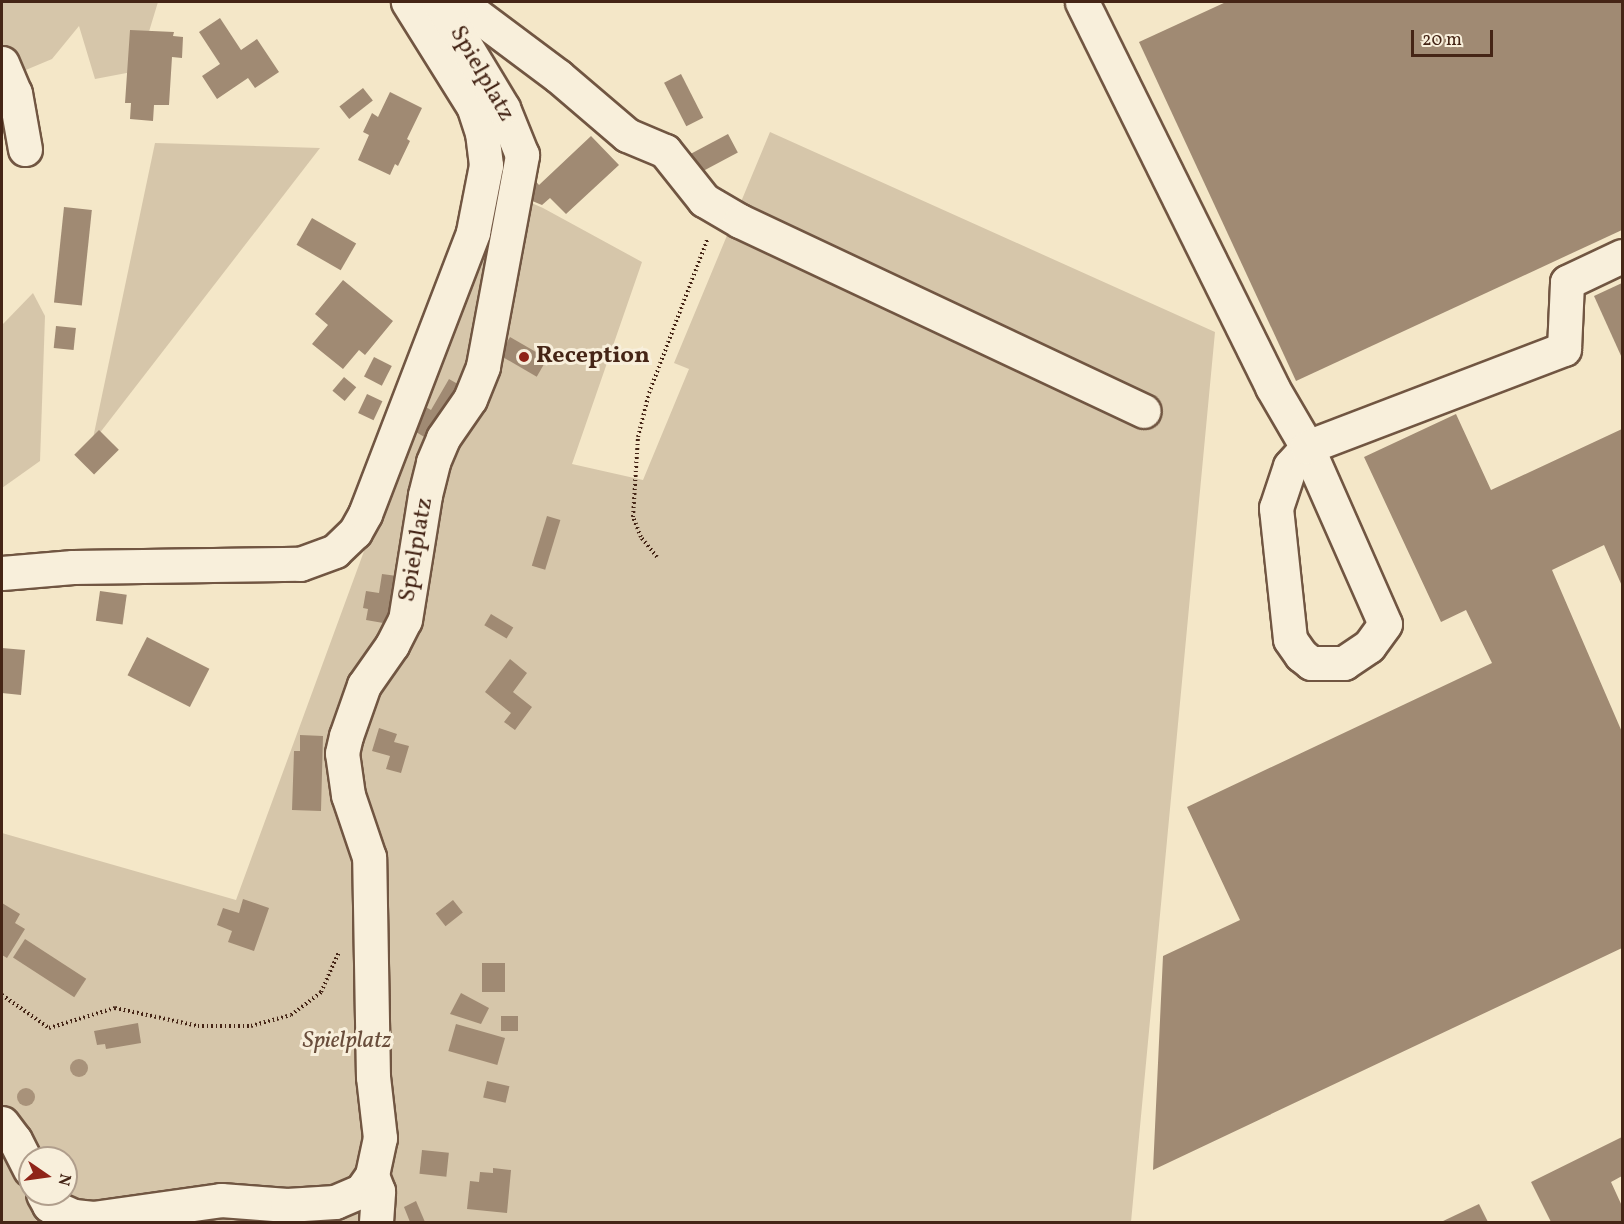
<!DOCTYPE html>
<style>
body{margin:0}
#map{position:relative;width:1624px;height:1224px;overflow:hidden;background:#f4e7c8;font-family:Vollkorn,serif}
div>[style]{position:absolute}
.green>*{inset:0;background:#d6c6aa}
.building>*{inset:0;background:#a08a73;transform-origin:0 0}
.path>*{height:4px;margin-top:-2px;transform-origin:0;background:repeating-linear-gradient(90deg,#452516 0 1.5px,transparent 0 4.5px)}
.roads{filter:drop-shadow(2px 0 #715642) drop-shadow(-2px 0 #715642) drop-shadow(0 2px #715642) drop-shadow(0 -2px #715642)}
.minor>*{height:33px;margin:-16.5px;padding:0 16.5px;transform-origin:16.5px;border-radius:16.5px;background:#f8efdb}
.trees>*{width:18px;height:18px;margin:-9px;border-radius:50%;background:#a8927a}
.dots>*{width:16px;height:16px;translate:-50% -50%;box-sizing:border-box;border:3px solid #f8efdb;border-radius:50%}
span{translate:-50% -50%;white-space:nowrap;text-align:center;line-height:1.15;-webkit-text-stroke:6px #f8efdb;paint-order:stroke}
.street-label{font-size:24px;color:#452516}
.poi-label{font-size:24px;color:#452516;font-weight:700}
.left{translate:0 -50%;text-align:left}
.park-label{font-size:24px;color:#694d3b;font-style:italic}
.frame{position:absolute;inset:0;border:3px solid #452516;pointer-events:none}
.north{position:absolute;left:18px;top:1146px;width:60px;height:60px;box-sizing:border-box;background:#f8efdb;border:2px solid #b09e8c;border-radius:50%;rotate:103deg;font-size:16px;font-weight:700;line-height:24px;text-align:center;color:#452516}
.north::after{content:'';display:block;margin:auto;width:21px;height:27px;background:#8f2418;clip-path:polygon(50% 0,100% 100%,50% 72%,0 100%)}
.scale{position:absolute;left:1411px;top:30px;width:82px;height:27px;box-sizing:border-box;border:3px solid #452516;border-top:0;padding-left:8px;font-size:18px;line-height:21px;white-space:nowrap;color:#452516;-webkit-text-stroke:4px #f8efdb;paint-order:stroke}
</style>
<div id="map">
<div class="green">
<div style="clip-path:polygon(2px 2px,158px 2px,137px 71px,95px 79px,79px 26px,52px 59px,2px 80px)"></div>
<div style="clip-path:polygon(evenodd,770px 132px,1215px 332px,1131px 1222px,2px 1222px,2px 833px,236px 900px,429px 374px,501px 190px,543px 208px,642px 262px,572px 464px,643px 480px,689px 369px,674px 363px,770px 132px,30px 1158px,66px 1158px,66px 1194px,30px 1194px,30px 1158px)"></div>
<div style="clip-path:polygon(155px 143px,320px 148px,92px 443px)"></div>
<div style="clip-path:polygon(33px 293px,45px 316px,40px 461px,2px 488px,2px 325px)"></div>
</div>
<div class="building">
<div style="clip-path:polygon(1226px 2px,1622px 2px,1622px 230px,1296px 381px,1139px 42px)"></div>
<div style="clip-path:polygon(220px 18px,241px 50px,257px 39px,279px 72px,255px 88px,248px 78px,217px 99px,202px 76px,220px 64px,199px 32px)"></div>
<div style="clip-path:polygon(130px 30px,174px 32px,173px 36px,183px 37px,182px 58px,172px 57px,169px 105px,154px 105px,153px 121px,130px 119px,131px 103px,125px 103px)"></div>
<div style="left:681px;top:74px;width:49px;height:19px;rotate:63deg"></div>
<div style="left:363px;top:88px;width:16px;height:30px;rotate:52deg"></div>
<div style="clip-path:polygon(390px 92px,422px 108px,407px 139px,410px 141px,398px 166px,395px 164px,390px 175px,358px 160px,369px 135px,363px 132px,372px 113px,378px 117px)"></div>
<div style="left:728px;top:134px;width:21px;height:50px;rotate:62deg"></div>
<div style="clip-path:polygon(591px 136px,619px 165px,566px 214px,550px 198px,542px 205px,525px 198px,531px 176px,539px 185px)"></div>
<div style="left:64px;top:207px;width:28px;height:96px;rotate:6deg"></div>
<div style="left:312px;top:218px;width:51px;height:31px;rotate:30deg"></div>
<div style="clip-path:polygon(343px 280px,393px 321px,365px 355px,359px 350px,343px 369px,312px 344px,328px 325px,315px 314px)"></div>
<div style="clip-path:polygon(1622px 283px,1622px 358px,1594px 296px)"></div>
<div style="left:56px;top:326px;width:20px;height:22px;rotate:6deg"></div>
<div style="left:510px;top:337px;width:43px;height:21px;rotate:30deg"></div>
<div style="left:374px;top:357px;width:20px;height:22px;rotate:27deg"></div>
<div style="left:344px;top:377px;width:16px;height:18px;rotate:40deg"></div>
<div style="clip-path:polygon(449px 379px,463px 387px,431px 441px,411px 429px,424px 406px,431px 410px)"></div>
<div style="left:367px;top:394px;width:17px;height:21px;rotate:25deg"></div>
<div style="clip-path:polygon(1456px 414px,1491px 490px,1622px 429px,1622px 586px,1604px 545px,1552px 570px,1622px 732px,1622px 948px,1153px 1170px,1163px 956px,1240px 920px,1187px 807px,1492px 663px,1466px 610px,1441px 622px,1364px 457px)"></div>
<div style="left:99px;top:430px;width:28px;height:35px;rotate:45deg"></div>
<div style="left:547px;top:516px;width:14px;height:52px;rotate:17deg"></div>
<div style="clip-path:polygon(382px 574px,397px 576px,389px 624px,366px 620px,368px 609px,363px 608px,366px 591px,379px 593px)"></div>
<div style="left:100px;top:591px;width:27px;height:30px;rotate:8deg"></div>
<div style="left:491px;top:614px;width:26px;height:13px;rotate:31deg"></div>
<div style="left:147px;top:637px;width:70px;height:43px;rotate:27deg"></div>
<div style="clip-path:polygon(2px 648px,25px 650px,21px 695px,2px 693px)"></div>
<div style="clip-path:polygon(510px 659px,527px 673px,513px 692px,532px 707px,515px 730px,504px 722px,511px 713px,485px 692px)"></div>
<div style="clip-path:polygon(379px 728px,397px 734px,394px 742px,409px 746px,401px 773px,386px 769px,390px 756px,372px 751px)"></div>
<div style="clip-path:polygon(300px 735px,323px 736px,321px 811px,292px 810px,294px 751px,300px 751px)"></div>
<div style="clip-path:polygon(243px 899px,269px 908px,254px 951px,228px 942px,232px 931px,217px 925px,223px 908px,239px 913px)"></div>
<div style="left:453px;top:900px;width:16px;height:22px;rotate:52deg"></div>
<div style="clip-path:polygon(2px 903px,20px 914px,15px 923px,25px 929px,7px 958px,2px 955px)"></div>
<div style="left:25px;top:939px;width:73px;height:22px;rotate:33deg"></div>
<div style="left:505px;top:963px;width:29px;height:23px;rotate:90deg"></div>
<div style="clip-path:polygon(461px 993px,489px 1008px,481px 1024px,450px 1014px)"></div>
<div style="left:501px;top:1016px;width:17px;height:15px"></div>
<div style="clip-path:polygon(138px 1023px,141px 1043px,106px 1049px,105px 1044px,97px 1045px,94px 1031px)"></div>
<div style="left:456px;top:1024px;width:51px;height:28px;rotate:16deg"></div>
<div style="left:487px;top:1081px;width:23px;height:17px;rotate:13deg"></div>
<div style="clip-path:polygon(1622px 1137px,1622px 1176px,1611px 1182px,1622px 1206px,1622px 1222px,1551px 1222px,1531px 1182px)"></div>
<div style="left:422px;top:1150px;width:27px;height:24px;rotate:6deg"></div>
<div style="clip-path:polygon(493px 1168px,511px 1170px,507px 1213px,467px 1209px,470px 1181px,479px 1182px,480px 1172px,493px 1173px)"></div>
<div style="clip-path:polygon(416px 1201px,425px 1222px,410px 1222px,404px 1207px)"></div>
<div style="clip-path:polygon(1479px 1204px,1488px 1222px,1441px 1222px)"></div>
</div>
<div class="path">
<div style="left:657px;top:557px;width:26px;rotate:-129deg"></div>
<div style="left:641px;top:537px;width:22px;rotate:-112deg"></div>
<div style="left:633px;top:517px;width:80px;rotate:-86.4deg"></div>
<div style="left:638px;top:437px;width:45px;rotate:-76deg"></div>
<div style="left:649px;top:393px;width:166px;rotate:-69.2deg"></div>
<div style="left:2px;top:995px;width:57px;rotate:35.1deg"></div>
<div style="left:49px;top:1028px;width:69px;rotate:-16.9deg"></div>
<div style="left:115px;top:1008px;width:85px;rotate:12.2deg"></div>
<div style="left:198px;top:1026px;width:53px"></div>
<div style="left:251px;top:1026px;width:41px;rotate:-15.4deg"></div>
<div style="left:291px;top:1015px;width:38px;rotate:-37deg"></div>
<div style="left:321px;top:992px;width:44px;rotate:-65.8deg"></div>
</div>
<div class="roads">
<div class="minor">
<div style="left:459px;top:2px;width:124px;rotate:36.8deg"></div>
<div style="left:558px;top:76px;width:91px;rotate:40.5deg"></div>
<div style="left:627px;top:135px;width:41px;rotate:22.8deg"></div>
<div style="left:665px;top:151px;width:63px;rotate:51.5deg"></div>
<div style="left:704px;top:200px;width:42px;rotate:30.3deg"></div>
<div style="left:740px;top:221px;width:446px;rotate:25.2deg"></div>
<div style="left:1082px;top:2px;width:429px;rotate:63.7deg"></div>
<div style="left:1272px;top:387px;width:69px;rotate:59.7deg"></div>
<div style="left:1307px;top:447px;width:193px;rotate:66.2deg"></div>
<div style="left:1385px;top:624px;width:27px;rotate:126deg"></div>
<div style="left:1369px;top:646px;width:30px;rotate:146deg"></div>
<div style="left:1344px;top:663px;width:33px;rotate:180deg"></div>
<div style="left:1311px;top:663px;width:13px;rotate:-141deg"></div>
<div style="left:1301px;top:655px;width:19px;rotate:-125deg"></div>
<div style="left:1290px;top:639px;width:132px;rotate:-96.1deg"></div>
<div style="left:1276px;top:508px;width:44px;rotate:-71.6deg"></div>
<div style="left:1290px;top:466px;width:25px;rotate:-48deg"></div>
<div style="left:1307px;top:447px;width:275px;rotate:-20.9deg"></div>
<div style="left:1564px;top:349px;width:67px;rotate:-87.4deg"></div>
<div style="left:1567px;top:282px;width:61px;rotate:-25.3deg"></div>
<div style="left:2px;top:63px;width:33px;rotate:67deg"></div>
<div style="left:15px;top:93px;width:57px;rotate:79.9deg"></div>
<div style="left:2px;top:573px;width:71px;rotate:-4.8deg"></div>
<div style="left:73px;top:567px;width:227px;rotate:-0.8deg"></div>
<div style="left:300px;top:564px;width:37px;rotate:-20deg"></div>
<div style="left:335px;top:551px;width:28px;rotate:-44deg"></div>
<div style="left:355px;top:532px;width:21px;rotate:-61deg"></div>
<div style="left:365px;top:514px;width:302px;rotate:-69deg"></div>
<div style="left:473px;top:232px;width:68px;rotate:-79deg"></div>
<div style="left:486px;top:165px;width:32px;rotate:-97deg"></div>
<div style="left:482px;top:133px;width:28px;rotate:-108deg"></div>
<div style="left:473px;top:106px;width:123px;rotate:-122deg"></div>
<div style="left:2px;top:1123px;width:21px;rotate:53deg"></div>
<div style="left:15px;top:1140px;width:33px;rotate:63deg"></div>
<div style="left:43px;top:1194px;width:13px;rotate:61deg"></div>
<div style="left:49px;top:1205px;width:27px;rotate:24deg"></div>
<div style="left:74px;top:1216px;width:19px;rotate:6deg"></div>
<div style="left:93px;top:1218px;width:129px;rotate:-8deg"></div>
<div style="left:221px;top:1200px;width:66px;rotate:4.3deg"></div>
<div style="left:287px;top:1205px;width:48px;rotate:-3.6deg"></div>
<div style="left:335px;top:1202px;width:28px;rotate:-23deg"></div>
<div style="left:361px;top:1191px;width:19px;rotate:-55deg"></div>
<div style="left:376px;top:1222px;width:31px;rotate:-86deg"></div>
<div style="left:378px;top:1191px;width:17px;rotate:-111deg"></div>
<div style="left:372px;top:1175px;width:38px;rotate:-78deg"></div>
<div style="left:380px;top:1138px;width:61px;rotate:-96.5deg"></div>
<div style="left:373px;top:1077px;width:220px;rotate:-91deg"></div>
<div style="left:369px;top:857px;width:65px;rotate:-108.7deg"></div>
<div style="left:348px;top:795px;width:42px;rotate:-98.1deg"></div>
<div style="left:342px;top:753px;width:17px;rotate:-77deg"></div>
<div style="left:346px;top:736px;width:54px;rotate:-70.6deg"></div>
<div style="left:364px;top:685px;width:49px;rotate:-55deg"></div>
<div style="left:392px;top:645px;width:28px;rotate:-63deg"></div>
<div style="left:405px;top:620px;width:127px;rotate:-80.9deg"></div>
<div style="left:425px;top:495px;width:34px;rotate:-76deg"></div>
<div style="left:433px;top:462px;width:26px;rotate:-67deg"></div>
<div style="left:443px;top:438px;width:47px;rotate:-55.3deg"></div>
<div style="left:470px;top:399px;width:35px;rotate:-68deg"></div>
<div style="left:483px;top:366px;width:215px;rotate:-79.5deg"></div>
<div style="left:522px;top:155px;width:51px;rotate:-112deg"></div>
<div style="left:503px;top:108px;width:124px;rotate:-121.1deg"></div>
</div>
</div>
<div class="trees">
<div style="left:79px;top:1068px"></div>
<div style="left:26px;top:1097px"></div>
</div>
<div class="dots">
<div style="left:524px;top:357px;background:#8f2418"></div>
</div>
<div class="street-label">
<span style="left:481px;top:74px;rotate:60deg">Spielplatz</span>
<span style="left:417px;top:550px;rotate:-80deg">Spielplatz</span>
</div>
<div class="poi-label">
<span class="left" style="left:536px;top:357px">Reception</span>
</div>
<div class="park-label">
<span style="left:347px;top:1042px">Spielplatz</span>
</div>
<div class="frame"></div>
<div class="north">N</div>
<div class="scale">20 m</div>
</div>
